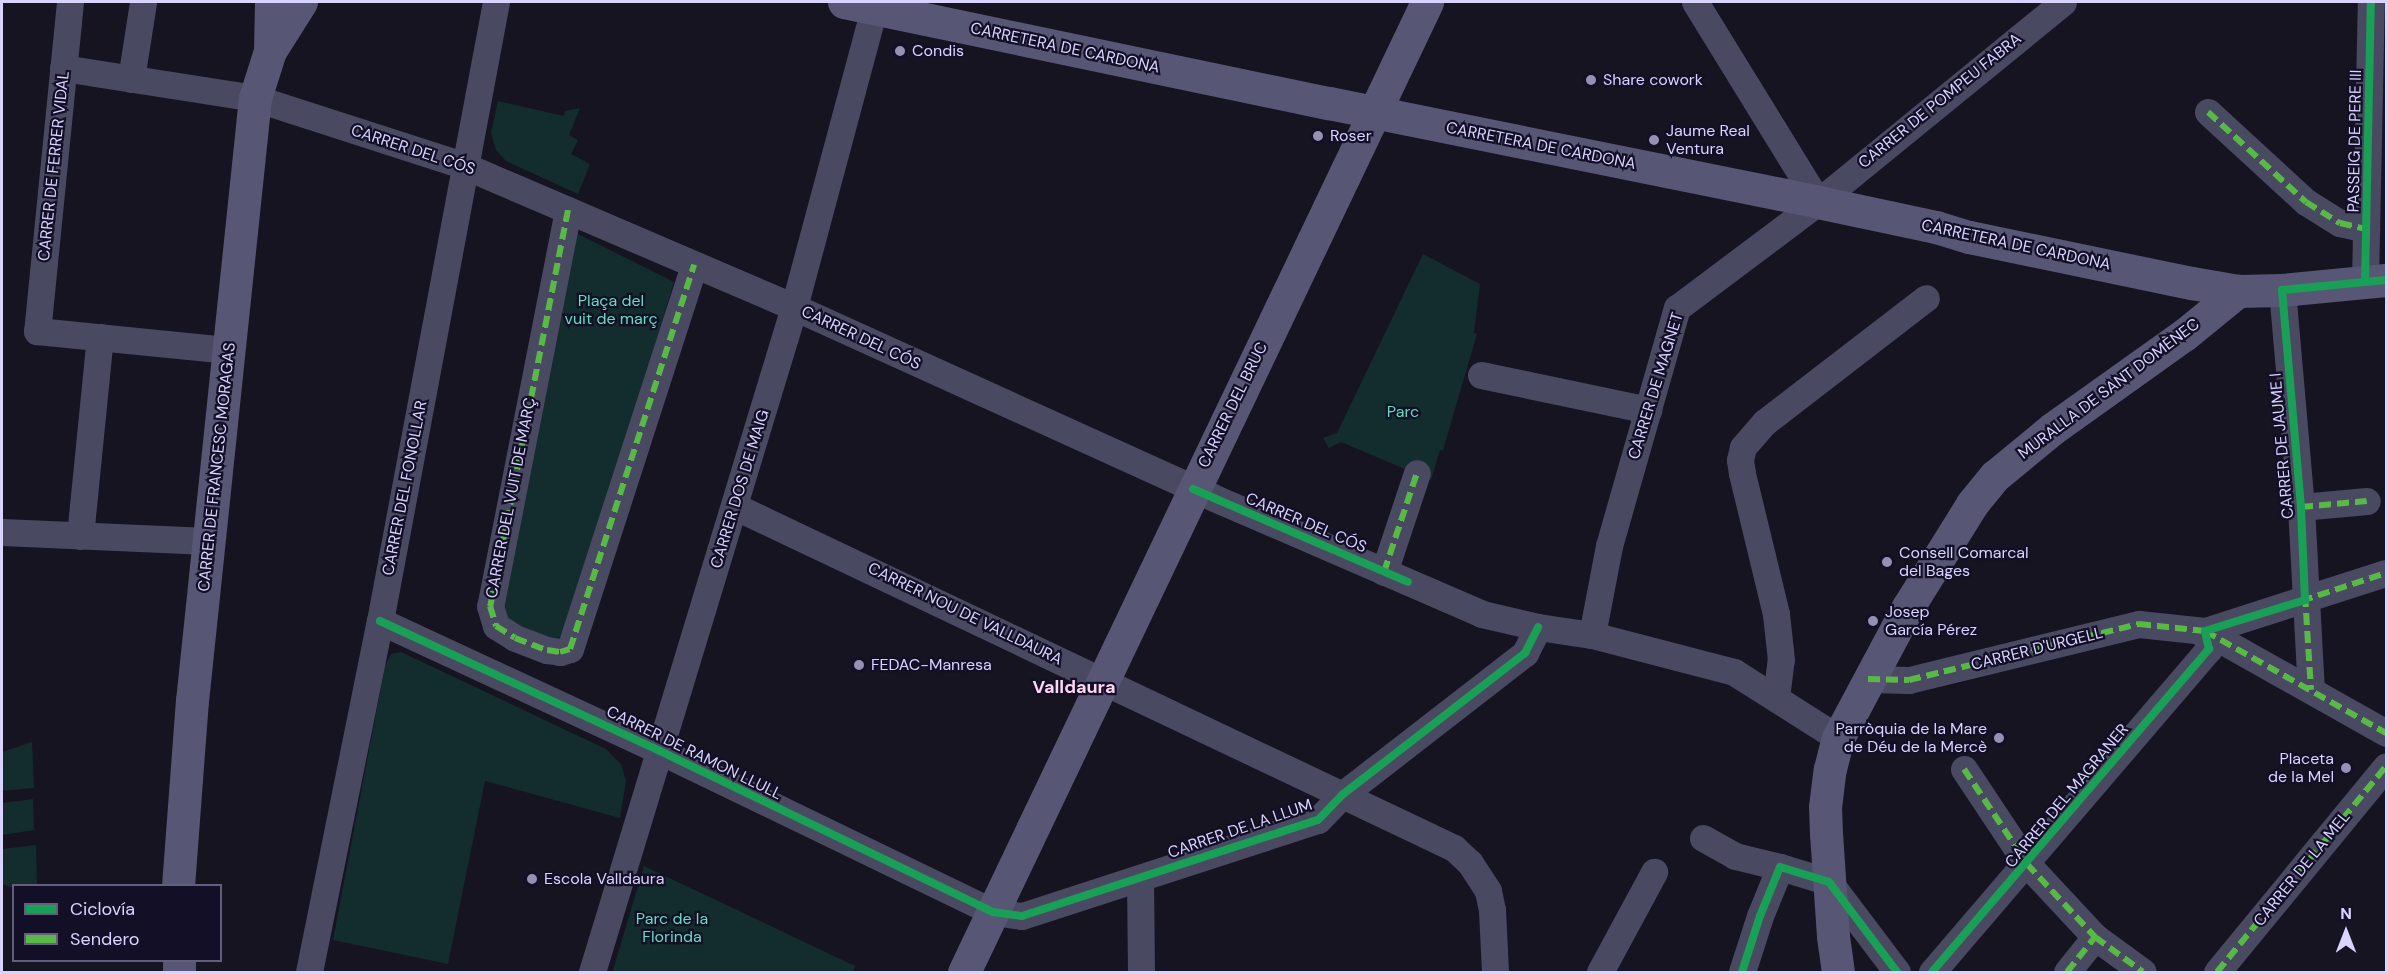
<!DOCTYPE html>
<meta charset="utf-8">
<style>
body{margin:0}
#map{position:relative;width:2388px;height:974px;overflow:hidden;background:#161421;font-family:"DM Sans",sans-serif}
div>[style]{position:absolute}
.green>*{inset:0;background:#132c2d}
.street>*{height:27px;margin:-13.5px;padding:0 13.5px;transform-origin:13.5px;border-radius:13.5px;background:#4a4962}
.secondary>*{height:33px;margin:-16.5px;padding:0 16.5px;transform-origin:16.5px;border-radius:16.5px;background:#575674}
.quiet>*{height:6px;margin-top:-3px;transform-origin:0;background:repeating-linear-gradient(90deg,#58b947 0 12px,transparent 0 18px)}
.cycleway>*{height:8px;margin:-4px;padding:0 4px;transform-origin:4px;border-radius:4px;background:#1a9f57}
.dots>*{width:16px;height:16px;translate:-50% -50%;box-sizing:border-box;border:3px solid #130f26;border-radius:50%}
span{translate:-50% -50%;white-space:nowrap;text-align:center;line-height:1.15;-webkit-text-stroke:4.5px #130f26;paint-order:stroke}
.street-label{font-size:16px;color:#d9d4ff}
.poi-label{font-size:16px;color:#d9d4ff}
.left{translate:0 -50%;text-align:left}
.right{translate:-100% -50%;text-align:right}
.park-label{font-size:16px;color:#5fe0c0}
.neighbourhood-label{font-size:18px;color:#ffd6f0;font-weight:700}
.frame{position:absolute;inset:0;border:3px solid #d9d4ff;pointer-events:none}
.legend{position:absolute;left:12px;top:884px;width:210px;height:78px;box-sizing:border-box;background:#130f26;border:2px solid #625e7d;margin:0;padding:8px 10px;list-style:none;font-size:18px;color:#d9d4ff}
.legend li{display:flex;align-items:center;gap:12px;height:30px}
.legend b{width:30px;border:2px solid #625e7d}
.north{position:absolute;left:2316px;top:902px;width:60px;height:60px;-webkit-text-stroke:4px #130f26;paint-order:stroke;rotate:0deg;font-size:16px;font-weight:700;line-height:24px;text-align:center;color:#d9d4ff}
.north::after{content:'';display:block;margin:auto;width:21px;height:27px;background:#d9d4ff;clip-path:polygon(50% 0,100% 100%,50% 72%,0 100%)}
</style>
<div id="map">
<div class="green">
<div style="clip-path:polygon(498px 101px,564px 116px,565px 111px,580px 108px,569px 135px,578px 140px,571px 154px,590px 164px,578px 194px,506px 161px,496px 150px,491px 133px)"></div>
<div style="clip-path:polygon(574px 232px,674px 282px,571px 624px,562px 636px,554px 640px,510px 627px,500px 611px)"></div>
<div style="clip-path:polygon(1423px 254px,1480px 284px,1474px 333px,1477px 334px,1443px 450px,1440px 450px,1431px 480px,1341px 442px,1329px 448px,1323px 438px,1337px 433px)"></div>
<div style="clip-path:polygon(401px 652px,606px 749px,621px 764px,626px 781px,620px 818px,485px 781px,448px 964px,333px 940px,385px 666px,391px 654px)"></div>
<div style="clip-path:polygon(32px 742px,34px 788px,2px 791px,2px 752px)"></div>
<div style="clip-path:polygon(33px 799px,34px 830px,2px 835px,2px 803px)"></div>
<div style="clip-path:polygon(36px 845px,37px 885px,14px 886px,13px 888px,2px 884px,2px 849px)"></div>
<div style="clip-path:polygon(644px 866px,855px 966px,853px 972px,618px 972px,613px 970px)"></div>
</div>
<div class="street">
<div style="left:70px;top:2px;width:331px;rotate:95.7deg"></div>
<div style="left:37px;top:331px;width:193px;rotate:5.7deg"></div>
<div style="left:1695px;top:2px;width:235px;rotate:58.4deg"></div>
<div style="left:63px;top:68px;width:194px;rotate:8.9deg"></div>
<div style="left:255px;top:98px;width:221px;rotate:17.9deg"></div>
<div style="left:465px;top:166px;width:358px;rotate:23.2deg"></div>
<div style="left:794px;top:307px;width:459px;rotate:24.4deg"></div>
<div style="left:1212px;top:497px;width:294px;rotate:23.4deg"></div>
<div style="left:1482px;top:614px;width:57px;rotate:13.1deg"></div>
<div style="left:1538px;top:627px;width:55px;rotate:8.4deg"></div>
<div style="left:1592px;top:635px;width:147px;rotate:14.6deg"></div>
<div style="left:1734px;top:672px;width:123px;rotate:32.4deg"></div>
<div style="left:131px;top:79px;width:78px;rotate:-81.1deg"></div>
<div style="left:2208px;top:112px;width:133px;rotate:42.6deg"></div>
<div style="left:2306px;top:202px;width:40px;rotate:32deg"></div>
<div style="left:2340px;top:223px;width:27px;rotate:13deg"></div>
<div style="left:568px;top:210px;width:404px;rotate:101.1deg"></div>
<div style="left:490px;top:606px;width:21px;rotate:73deg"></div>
<div style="left:496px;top:626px;width:22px;rotate:32deg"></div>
<div style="left:515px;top:638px;width:34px;rotate:21deg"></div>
<div style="left:547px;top:650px;width:13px;rotate:9deg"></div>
<div style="left:560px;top:652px;width:10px;rotate:-17deg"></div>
<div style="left:570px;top:649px;width:404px;rotate:-72.1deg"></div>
<div style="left:2365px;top:281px;width:279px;rotate:-88.8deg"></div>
<div style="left:2282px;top:290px;width:218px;rotate:85deg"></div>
<div style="left:2301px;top:507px;width:183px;rotate:86.9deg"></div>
<div style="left:1481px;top:375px;width:171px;rotate:11.8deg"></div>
<div style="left:734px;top:506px;width:797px;rotate:25.41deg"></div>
<div style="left:1454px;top:848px;width:22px;rotate:43deg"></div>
<div style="left:1470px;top:863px;width:33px;rotate:57deg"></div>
<div style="left:1488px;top:891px;width:19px;rotate:78deg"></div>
<div style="left:1492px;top:910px;width:62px;rotate:87.2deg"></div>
<div style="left:2301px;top:507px;width:66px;rotate:-5.2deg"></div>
<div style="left:2px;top:532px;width:206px;rotate:2.5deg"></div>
<div style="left:80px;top:536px;width:200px;rotate:-84.3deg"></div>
<div style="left:1384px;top:572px;width:104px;rotate:-71.6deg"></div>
<div style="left:380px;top:621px;width:309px;rotate:24.9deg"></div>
<div style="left:660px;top:751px;width:370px;rotate:25.8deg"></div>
<div style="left:993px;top:912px;width:29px;rotate:8deg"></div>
<div style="left:1022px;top:916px;width:311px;rotate:-18deg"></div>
<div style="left:1318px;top:820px;width:35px;rotate:-46deg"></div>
<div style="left:1342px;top:795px;width:232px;rotate:-37.8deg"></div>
<div style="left:1525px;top:653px;width:29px;rotate:-63deg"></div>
<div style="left:2205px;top:631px;width:190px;rotate:-17.8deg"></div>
<div style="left:1592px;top:635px;width:91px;rotate:-79.2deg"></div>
<div style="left:1609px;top:546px;width:248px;rotate:-74.1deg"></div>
<div style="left:1677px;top:308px;width:176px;rotate:-36.9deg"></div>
<div style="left:1818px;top:202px;width:316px;rotate:-39.2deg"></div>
<div style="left:1868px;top:679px;width:41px;rotate:1.4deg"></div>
<div style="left:1909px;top:680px;width:237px;rotate:-13.7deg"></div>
<div style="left:2139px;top:624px;width:66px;rotate:6.1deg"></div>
<div style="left:2205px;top:631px;width:208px;rotate:29.4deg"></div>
<div style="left:1776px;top:698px;width:38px;rotate:-83deg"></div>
<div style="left:1781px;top:660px;width:46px;rotate:-96.2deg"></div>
<div style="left:1776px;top:614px;width:145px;rotate:-103.6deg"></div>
<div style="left:1742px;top:473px;width:13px;rotate:-99deg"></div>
<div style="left:1740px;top:460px;width:13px;rotate:-77deg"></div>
<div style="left:1743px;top:447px;width:33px;rotate:-49deg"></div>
<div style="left:1765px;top:422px;width:203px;rotate:-37.6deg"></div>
<div style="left:1964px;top:769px;width:114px;rotate:56.4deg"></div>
<div style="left:2027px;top:864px;width:100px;rotate:47deg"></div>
<div style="left:2095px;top:937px;width:59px;rotate:36.1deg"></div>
<div style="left:1703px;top:838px;width:37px;rotate:29deg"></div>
<div style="left:1735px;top:856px;width:46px;rotate:13.7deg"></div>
<div style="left:1140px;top:878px;width:94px;rotate:89.4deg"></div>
<div style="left:309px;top:972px;width:358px;rotate:-78.6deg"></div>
<div style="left:380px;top:621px;width:630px;rotate:-79.39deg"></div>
<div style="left:592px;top:972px;width:695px;rotate:-73.1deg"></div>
<div style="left:794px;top:307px;width:316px;rotate:-75deg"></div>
<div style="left:1600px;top:972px;width:114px;rotate:-61.6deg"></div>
<div style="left:1742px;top:972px;width:59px;rotate:-72.2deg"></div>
<div style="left:1760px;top:916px;width:53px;rotate:-67.8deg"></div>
<div style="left:1780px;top:867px;width:51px;rotate:17deg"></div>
<div style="left:1829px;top:882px;width:113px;rotate:52.9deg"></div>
<div style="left:1932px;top:972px;width:426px;rotate:-49.4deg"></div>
<div style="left:2209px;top:649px;width:18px;rotate:-103deg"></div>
<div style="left:2067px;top:972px;width:45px;rotate:-51.3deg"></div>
<div style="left:2217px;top:972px;width:266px;rotate:-50.6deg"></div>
</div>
<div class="secondary">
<div style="left:844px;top:2px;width:495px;rotate:11.8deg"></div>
<div style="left:1329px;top:103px;width:499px;rotate:11.4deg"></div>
<div style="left:1818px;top:202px;width:121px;rotate:12deg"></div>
<div style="left:1936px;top:227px;width:34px;rotate:17deg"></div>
<div style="left:1969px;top:237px;width:228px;rotate:11.7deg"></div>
<div style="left:2192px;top:283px;width:47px;rotate:9.9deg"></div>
<div style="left:2238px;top:291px;width:44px;rotate:-1.3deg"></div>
<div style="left:2282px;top:290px;width:104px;rotate:-5.5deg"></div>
<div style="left:270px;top:51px;width:49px;rotate:-88.8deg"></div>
<div style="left:178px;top:886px;width:186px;rotate:-85.7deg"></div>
<div style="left:192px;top:701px;width:606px;rotate:-84.04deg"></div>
<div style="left:255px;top:98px;width:49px;rotate:-72.3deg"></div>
<div style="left:270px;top:51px;width:58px;rotate:-57.7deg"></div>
<div style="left:179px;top:960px;width:12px;rotate:90deg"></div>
<div style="left:964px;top:972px;width:1075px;rotate:-64.48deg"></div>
<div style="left:1838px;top:972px;width:36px;rotate:-98deg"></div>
<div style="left:1833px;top:936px;width:102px;rotate:-93.9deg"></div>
<div style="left:1826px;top:834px;width:27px;rotate:-92deg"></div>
<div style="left:1825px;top:807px;width:38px;rotate:-83deg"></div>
<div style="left:1830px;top:769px;width:32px;rotate:-76deg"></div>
<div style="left:1838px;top:738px;width:149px;rotate:-61.9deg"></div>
<div style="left:1908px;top:607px;width:121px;rotate:-58.1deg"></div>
<div style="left:1972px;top:504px;width:36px;rotate:-51deg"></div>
<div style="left:1995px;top:476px;width:74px;rotate:-39.5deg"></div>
<div style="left:2052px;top:429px;width:162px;rotate:-35.5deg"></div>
<div style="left:2184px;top:335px;width:70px;rotate:-39.2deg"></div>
</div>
<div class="quiet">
<div style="left:2208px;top:112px;width:133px;rotate:42.6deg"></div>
<div style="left:2306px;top:202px;width:40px;rotate:32deg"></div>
<div style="left:2340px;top:223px;width:27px;rotate:13deg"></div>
<div style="left:568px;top:210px;width:404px;rotate:101.1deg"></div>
<div style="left:490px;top:606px;width:21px;rotate:73deg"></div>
<div style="left:496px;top:626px;width:22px;rotate:32deg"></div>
<div style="left:515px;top:638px;width:34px;rotate:21deg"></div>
<div style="left:547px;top:650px;width:13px;rotate:9deg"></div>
<div style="left:560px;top:652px;width:10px;rotate:-17deg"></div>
<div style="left:570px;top:649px;width:404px;rotate:-72.1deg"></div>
<div style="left:2301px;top:507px;width:66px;rotate:-5.2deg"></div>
<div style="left:1384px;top:572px;width:104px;rotate:-71.6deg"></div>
<div style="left:2305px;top:595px;width:95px;rotate:86.4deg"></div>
<div style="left:2301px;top:601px;width:89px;rotate:-18.2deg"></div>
<div style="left:1868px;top:679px;width:41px;rotate:1.4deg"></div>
<div style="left:1909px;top:680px;width:237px;rotate:-13.7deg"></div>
<div style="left:2139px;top:624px;width:66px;rotate:6.1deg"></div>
<div style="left:2205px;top:631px;width:208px;rotate:29.4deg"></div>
<div style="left:1964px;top:769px;width:114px;rotate:56.4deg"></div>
<div style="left:2027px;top:864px;width:100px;rotate:47deg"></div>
<div style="left:2095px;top:937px;width:59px;rotate:36.1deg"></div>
<div style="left:2067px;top:972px;width:45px;rotate:-51.3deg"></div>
<div style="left:2217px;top:972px;width:266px;rotate:-50.6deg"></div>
</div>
<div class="cycleway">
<div style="left:2365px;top:281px;width:279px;rotate:-88.8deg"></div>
<div style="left:1193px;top:489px;width:234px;rotate:23.4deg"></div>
<div style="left:380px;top:621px;width:309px;rotate:24.9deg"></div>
<div style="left:660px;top:751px;width:370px;rotate:25.8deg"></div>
<div style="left:993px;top:912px;width:29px;rotate:8deg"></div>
<div style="left:1022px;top:916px;width:311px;rotate:-18deg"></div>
<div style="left:1318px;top:820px;width:35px;rotate:-46deg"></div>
<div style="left:1342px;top:795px;width:232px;rotate:-37.8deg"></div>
<div style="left:1525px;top:653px;width:29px;rotate:-63deg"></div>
<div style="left:1742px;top:972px;width:59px;rotate:-72.2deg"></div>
<div style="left:1760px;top:916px;width:53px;rotate:-67.8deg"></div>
<div style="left:1780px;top:867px;width:51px;rotate:17deg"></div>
<div style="left:1829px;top:882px;width:113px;rotate:52.9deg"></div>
<div style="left:1932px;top:972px;width:426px;rotate:-49.4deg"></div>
<div style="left:2209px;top:649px;width:18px;rotate:-103deg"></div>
<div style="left:2205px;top:631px;width:105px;rotate:-17.2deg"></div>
<div style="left:2305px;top:600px;width:93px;rotate:-92.5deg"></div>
<div style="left:2301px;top:507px;width:218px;rotate:-95deg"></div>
<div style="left:2282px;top:290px;width:104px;rotate:-5.5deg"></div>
</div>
<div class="dots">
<div style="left:900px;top:51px;background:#9591b1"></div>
<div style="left:1591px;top:80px;background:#9591b1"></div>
<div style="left:1318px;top:136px;background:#9591b1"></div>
<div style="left:1654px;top:140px;background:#9591b1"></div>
<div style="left:1887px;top:562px;background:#9591b1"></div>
<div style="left:1873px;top:621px;background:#9591b1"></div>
<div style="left:859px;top:665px;background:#9591b1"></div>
<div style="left:1999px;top:738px;background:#9591b1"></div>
<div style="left:2346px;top:768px;background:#9591b1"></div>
<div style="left:532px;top:879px;background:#9591b1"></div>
</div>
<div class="street-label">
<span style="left:1065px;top:48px;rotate:12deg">CARRETERA DE CARDONA</span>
<span style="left:1940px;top:101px;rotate:-39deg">CARRER DE POMPEU FABRA</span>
<span style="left:2355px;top:141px;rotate:-89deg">PASSEIG DE PERE III</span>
<span style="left:1541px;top:146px;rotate:11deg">CARRETERA DE CARDONA</span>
<span style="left:413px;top:150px;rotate:18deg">CARRER DEL CÓS</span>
<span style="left:54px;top:166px;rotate:-84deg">CARRER DE FERRER VIDAL</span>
<span style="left:2016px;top:245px;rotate:12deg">CARRETERA DE CARDONA</span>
<span style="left:861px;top:338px;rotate:25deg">CARRER DEL CÓS</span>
<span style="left:1656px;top:386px;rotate:-73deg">CARRER DE MAGNET</span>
<span style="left:2109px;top:389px;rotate:-37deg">MURALLA DE SANT DOMÈNEC</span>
<span style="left:1233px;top:405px;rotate:-64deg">CARRER DEL BRUC</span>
<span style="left:2282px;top:446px;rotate:-95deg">CARRER DE JAUME I</span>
<span style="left:217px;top:467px;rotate:-84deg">CARRER DE FRANCESC MORAGAS</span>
<span style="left:405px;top:488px;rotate:-79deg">CARRER DEL FONOLLAR</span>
<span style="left:740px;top:489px;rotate:-73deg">CARRER DOS DE MAIG</span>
<span style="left:511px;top:498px;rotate:-79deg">CARRER DEL VUIT DE MARÇ</span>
<span style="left:1306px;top:523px;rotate:23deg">CARRER DEL CÓS</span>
<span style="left:965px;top:614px;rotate:26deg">CARRER NOU DE VALLDAURA</span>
<span style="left:2037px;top:649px;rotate:-14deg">CARRER D'URGELL</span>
<span style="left:694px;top:753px;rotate:26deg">CARRER DE RAMON LLULL</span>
<span style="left:2067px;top:796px;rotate:-50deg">CARRER DEL MAGRANER</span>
<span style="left:1240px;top:829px;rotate:-19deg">CARRER DE LA LLUM</span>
<span style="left:2302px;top:869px;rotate:-51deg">CARRER DE LA MEL</span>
</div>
<div class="poi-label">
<span class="left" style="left:912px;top:51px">Condis</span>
<span class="left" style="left:1603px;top:80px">Share cowork</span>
<span class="left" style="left:1666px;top:140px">Jaume Real<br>Ventura</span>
<span class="left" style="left:1330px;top:136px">Roser</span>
<span class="left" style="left:1899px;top:562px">Consell Comarcal<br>del Bages</span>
<span class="left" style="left:1885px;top:621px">Josep<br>García Pérez</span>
<span class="left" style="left:871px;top:665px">FEDAC-Manresa</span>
<span class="right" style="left:1987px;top:738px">Parròquia de la Mare<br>de Déu de la Mercè</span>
<span class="right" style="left:2334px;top:768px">Placeta<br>de la Mel</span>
<span class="left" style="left:544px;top:879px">Escola Valldaura</span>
</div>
<div class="park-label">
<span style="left:611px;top:310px">Plaça del<br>vuit de març</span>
<span style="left:1403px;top:412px">Parc</span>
<span style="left:672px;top:928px">Parc de la<br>Florinda</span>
</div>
<div class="neighbourhood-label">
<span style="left:1074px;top:687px">Valldaura</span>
</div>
<div class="frame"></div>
<ul class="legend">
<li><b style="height:8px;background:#1a9f57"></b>Ciclovía</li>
<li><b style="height:8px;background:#58b947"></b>Sendero</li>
</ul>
<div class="north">N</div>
</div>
